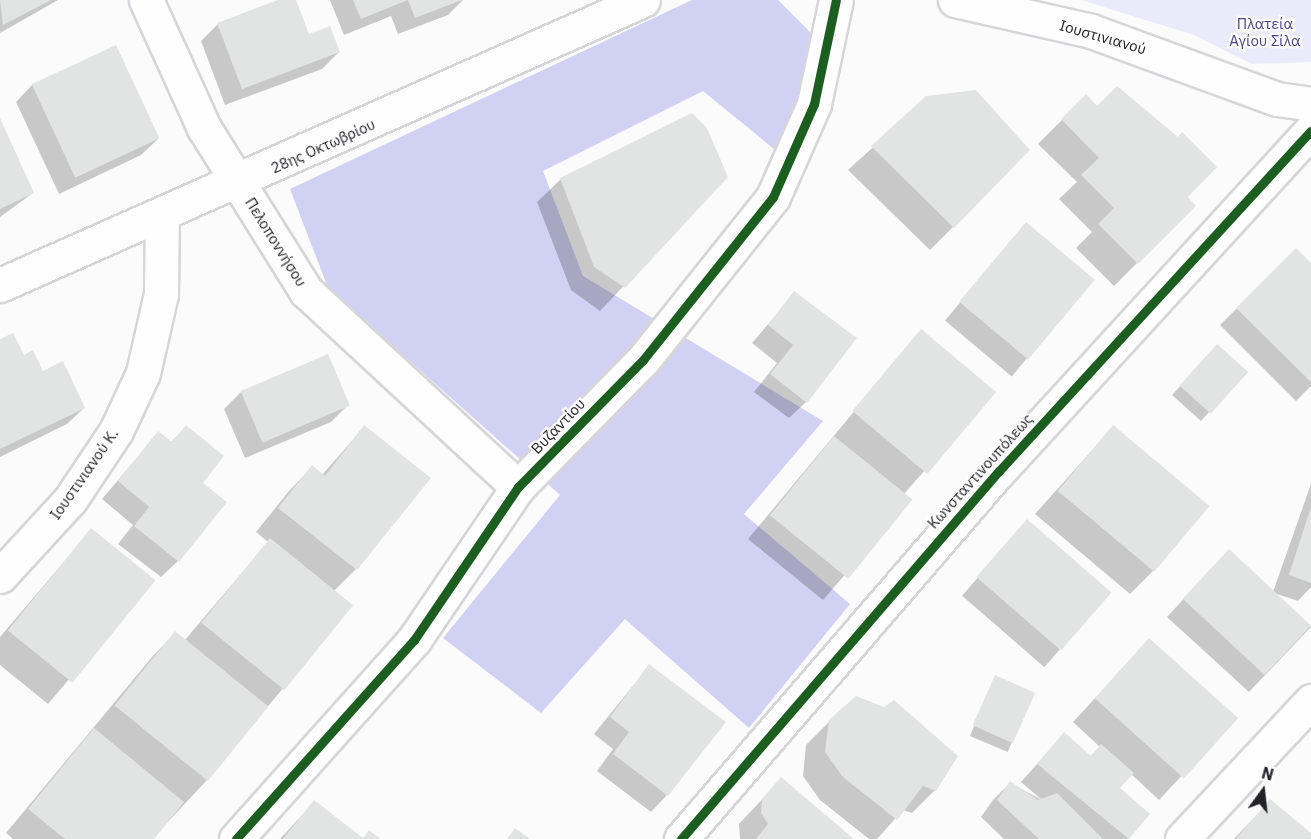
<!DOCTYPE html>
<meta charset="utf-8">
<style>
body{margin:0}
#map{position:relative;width:1311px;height:839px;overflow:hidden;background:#fbfbfc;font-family:"IBM Plex Sans",sans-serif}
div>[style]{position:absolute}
.green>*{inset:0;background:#eaeafa}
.forest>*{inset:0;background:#d1d1f3}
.shadow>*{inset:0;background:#0003;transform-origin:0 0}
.building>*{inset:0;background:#e1e4e2;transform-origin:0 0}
.roads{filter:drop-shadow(2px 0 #d6d6d9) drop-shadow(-2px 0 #d6d6d9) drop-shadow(0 2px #d6d6d9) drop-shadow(0 -2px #d6d6d9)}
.minor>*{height:33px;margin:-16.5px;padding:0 16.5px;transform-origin:16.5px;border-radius:16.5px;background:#fefeff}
.tertiary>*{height:33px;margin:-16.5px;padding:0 16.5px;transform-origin:16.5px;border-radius:16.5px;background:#fefeff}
.secondary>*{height:33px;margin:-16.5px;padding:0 16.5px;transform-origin:16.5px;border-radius:16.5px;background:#fefeff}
.cycleway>*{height:9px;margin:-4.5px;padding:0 4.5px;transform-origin:4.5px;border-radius:4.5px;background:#1b5e20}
span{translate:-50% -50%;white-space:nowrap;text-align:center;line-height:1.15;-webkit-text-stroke:4.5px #fff;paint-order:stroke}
.park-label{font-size:15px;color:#4d468e}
.street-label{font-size:15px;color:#222227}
.north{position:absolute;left:1233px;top:761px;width:60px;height:60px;-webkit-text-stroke:4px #fff;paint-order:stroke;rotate:15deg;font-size:16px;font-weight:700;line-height:24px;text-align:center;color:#222227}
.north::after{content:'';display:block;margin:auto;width:21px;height:27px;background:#222227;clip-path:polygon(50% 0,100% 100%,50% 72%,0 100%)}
</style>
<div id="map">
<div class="green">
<div style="clip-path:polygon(1081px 0,1311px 0,1311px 62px,1252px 64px,1194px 35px)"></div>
</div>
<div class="forest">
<div style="clip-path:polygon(692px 0,778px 0,812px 34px,807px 85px,774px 149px,703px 91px,543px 171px,583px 276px,823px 421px,744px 514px,850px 604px,749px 728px,625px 619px,541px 713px,443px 638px,560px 495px,328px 288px,290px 189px)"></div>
</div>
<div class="shadow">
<div style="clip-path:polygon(0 0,58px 0,0 33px)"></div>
<div style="clip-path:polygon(282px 0,295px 0,308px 36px,339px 52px,322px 69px,225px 105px,201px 41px,218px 24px)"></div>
<div style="clip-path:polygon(330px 0,463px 0,448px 15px,398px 34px,391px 16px,344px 35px)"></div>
<div style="clip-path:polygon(115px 47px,158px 139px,141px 155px,59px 194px,16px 102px,32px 85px)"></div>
<div style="clip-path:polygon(1086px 96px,1194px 206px,1114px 286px,1076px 248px,1092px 232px,1059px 199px,1077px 182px,1038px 144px)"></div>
<div style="clip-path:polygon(927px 98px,953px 227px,930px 250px,848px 170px)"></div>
<div style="clip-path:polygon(0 122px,33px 193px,0 217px)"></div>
<div style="clip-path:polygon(727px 177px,600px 311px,571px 290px,537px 202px,561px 179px)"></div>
<div style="left:1026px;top:224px;width:87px;height:126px;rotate:40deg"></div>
<div style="clip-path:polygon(1296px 250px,1311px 265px,1311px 386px,1296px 401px,1220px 325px)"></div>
<div style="clip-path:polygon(795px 293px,806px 402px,789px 418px,754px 392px,777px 363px,752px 343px)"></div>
<div style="clip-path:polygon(921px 331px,994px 392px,903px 495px,910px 500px,823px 600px,748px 539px)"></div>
<div style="clip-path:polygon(0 341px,84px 408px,67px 424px,0 457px)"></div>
<div style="clip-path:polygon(1209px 355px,1209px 412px,1201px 421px,1172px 395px)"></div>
<div style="clip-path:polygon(241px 392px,348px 405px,331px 422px,245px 458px,224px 409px)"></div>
<div style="clip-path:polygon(186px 427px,201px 484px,178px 561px,161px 577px,118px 544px,133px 525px,102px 499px,158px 433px,170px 443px)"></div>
<div style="clip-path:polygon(364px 427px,356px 569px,334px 591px,352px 605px,207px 780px,152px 839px,13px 839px,6px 833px,152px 657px,175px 633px,184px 641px,268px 542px,256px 532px,289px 491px,312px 467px,322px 475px)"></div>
<div style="clip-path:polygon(1113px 427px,1153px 571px,1130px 594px,1035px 514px)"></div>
<div style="clip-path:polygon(1311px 484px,1311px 587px,1298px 601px,1274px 593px,1311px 627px,1249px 692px,1167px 617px,1212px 568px,1273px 592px)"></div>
<div style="left:1027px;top:521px;width:109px;height:99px;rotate:41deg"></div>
<div style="clip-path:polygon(91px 530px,154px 580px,48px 704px,0 665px,0 637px)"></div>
<div style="clip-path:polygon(1149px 640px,1236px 718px,1159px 800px,1131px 774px,1118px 788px,1148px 814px,1127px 839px,1004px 839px,981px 817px,993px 800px,1010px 783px,1042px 800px,1021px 782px,1064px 734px,1090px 757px,1100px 747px,1073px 722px)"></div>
<div style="clip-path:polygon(649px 666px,667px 795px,651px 812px,597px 771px,613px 749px,594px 734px)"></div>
<div style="left:995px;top:677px;width:41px;height:64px;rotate:23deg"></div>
<div style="clip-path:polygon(830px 721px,935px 790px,912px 813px,903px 810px,877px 839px,869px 839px,820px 800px,803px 776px,806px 745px)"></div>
<div style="clip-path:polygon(781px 779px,852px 839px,740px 839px,739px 824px)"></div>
<div style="clip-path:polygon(1270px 801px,1311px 835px,1311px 839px,1234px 839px)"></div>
<div style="clip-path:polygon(314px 802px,361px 839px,280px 839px)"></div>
</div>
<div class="building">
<div style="clip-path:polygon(0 0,51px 0,3px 25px)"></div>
<div style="clip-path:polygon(278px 0,296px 0,309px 34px,330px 26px,340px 52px,242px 89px,217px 23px)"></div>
<div style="clip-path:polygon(353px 0,462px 0,415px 18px,408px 0,361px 19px)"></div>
<div style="left:116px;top:45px;width:103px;height:93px;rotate:65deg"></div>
<div style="clip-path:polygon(1117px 86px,1178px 137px,1182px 132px,1217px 167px,1188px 197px,1196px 206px,1138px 264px,1098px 224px,1114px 208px,1081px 175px,1099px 158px,1061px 119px,1086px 94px,1097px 106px)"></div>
<div style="clip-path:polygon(976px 90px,1030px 150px,954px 228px,871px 146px,926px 96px)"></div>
<div style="clip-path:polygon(692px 113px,707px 128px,728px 177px,625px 288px,594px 267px,560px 178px)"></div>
<div style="clip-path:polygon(0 118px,34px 193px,0 209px)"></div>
<div style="left:1026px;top:222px;width:90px;height:104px;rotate:40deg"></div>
<div style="clip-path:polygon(1296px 248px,1311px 263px,1311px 382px,1236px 308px)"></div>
<div style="clip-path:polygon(794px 291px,857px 338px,807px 403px,770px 374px,793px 345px,768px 325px)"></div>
<div style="left:921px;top:329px;width:98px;height:107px;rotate:40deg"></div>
<div style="clip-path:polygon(13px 333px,24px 355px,33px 350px,43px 371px,63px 361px,85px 408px,0 449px,0 339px)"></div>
<div style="left:1217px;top:344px;width:42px;height:56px;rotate:42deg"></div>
<div style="left:328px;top:354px;width:56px;height:95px;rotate:67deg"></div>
<div style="clip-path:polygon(186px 425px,224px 456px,203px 483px,227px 502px,179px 562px,134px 526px,149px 507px,118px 481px,158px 431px,172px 442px)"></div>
<div style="clip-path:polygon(364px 425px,431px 478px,357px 570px,278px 508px,312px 465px,325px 476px)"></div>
<div style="left:1113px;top:425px;width:126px;height:86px;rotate:40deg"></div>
<div style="left:834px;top:436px;width:101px;height:102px;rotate:39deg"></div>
<div style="clip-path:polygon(1311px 507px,1311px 583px,1289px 575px)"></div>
<div style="left:1027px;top:519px;width:112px;height:77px;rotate:41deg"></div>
<div style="left:91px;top:528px;width:83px;height:132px;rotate:39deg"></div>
<div style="left:270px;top:538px;width:107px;height:109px;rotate:39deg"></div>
<div style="left:1229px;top:549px;width:112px;height:68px;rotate:43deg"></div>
<div style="left:175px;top:631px;width:120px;height:96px;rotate:39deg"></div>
<div style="left:1149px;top:638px;width:120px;height:81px;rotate:42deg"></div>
<div style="clip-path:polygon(649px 664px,726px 722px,668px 796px,613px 754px,629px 732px,610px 717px)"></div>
<div style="left:995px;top:675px;width:44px;height:55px;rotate:24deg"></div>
<div style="clip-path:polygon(856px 696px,884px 707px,894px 700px,958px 756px,936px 791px,923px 786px,897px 820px,843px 777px,825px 752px,829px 720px)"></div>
<div style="clip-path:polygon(94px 728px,184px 802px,154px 839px,65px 839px,28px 809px)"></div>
<div style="clip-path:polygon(1064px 732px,1091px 756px,1101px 744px,1134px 773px,1120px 788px,1150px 814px,1129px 839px,1037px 764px)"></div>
<div style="clip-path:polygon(781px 777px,854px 839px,756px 839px,768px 824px,761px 813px,762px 799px)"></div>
<div style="clip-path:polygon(1010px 781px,1038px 800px,1057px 793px,1103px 839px,1039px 839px,997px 800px)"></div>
<div style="clip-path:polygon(1270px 799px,1311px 833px,1311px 839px,1236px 839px)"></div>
<div style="clip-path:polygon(314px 800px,363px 838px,369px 830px,381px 839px,283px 839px)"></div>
<div style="clip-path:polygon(515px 828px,530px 839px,507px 839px)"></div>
</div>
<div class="roads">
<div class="minor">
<div style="left:146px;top:0;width:141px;rotate:65.6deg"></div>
<div style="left:204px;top:128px;width:192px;rotate:58deg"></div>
<div style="left:306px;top:291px;width:289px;rotate:42.8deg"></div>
<div style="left:0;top:576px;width:103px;rotate:-47.4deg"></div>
<div style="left:70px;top:500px;width:83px;rotate:-56.3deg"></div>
<div style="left:116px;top:431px;width:64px;rotate:-65deg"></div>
<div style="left:143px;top:373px;width:81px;rotate:-77.2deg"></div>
<div style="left:161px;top:294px;width:79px;rotate:-89.3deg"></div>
<div style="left:236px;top:839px;width:267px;rotate:-48.2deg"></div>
<div style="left:414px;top:640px;width:185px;rotate:-55.8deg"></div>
<div style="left:518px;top:487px;width:178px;rotate:-45.5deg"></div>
<div style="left:643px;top:360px;width:208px;rotate:-51.4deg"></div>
<div style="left:773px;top:197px;width:102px;rotate:-66.2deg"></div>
<div style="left:814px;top:104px;width:106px;rotate:-78.1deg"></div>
<div style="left:681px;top:839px;width:486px;rotate:-49.2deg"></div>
<div style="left:999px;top:471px;width:461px;rotate:-47.5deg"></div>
<div style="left:1182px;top:839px;width:189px;rotate:-46.9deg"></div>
</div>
<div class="tertiary">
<div style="left:955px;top:0;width:139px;rotate:12.8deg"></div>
<div style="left:1091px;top:31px;width:198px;rotate:20.1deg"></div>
<div style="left:1277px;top:99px;width:34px;rotate:8deg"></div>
</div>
<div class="secondary">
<div style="left:0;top:285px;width:703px;rotate:-23.9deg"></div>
</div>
</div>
<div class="cycleway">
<div style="left:236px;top:839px;width:267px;rotate:-48.2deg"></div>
<div style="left:414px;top:640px;width:185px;rotate:-55.8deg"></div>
<div style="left:518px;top:487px;width:178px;rotate:-45.5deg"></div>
<div style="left:643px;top:360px;width:208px;rotate:-51.4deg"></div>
<div style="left:773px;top:197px;width:102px;rotate:-66.2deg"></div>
<div style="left:814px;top:104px;width:106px;rotate:-78.1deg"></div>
<div style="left:681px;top:839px;width:486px;rotate:-49.2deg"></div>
<div style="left:999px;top:471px;width:461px;rotate:-47.5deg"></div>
</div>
<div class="park-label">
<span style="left:1265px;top:32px">Πλατεία<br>Αγίου Σίλα</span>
</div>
<div class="street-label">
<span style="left:1103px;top:37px;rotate:16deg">Ιουστινιανού</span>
<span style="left:323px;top:146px;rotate:-24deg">28ης Οκτωβρίου</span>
<span style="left:276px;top:242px;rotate:58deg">Πελοποννήσου</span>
<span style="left:558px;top:426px;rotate:-46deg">Βυζαντίου</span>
<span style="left:980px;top:471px;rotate:-48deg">Κωνσταντινουπόλεως</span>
<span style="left:84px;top:474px;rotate:-55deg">Ιουστινιανού Κ.</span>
</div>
<div class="north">N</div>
</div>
